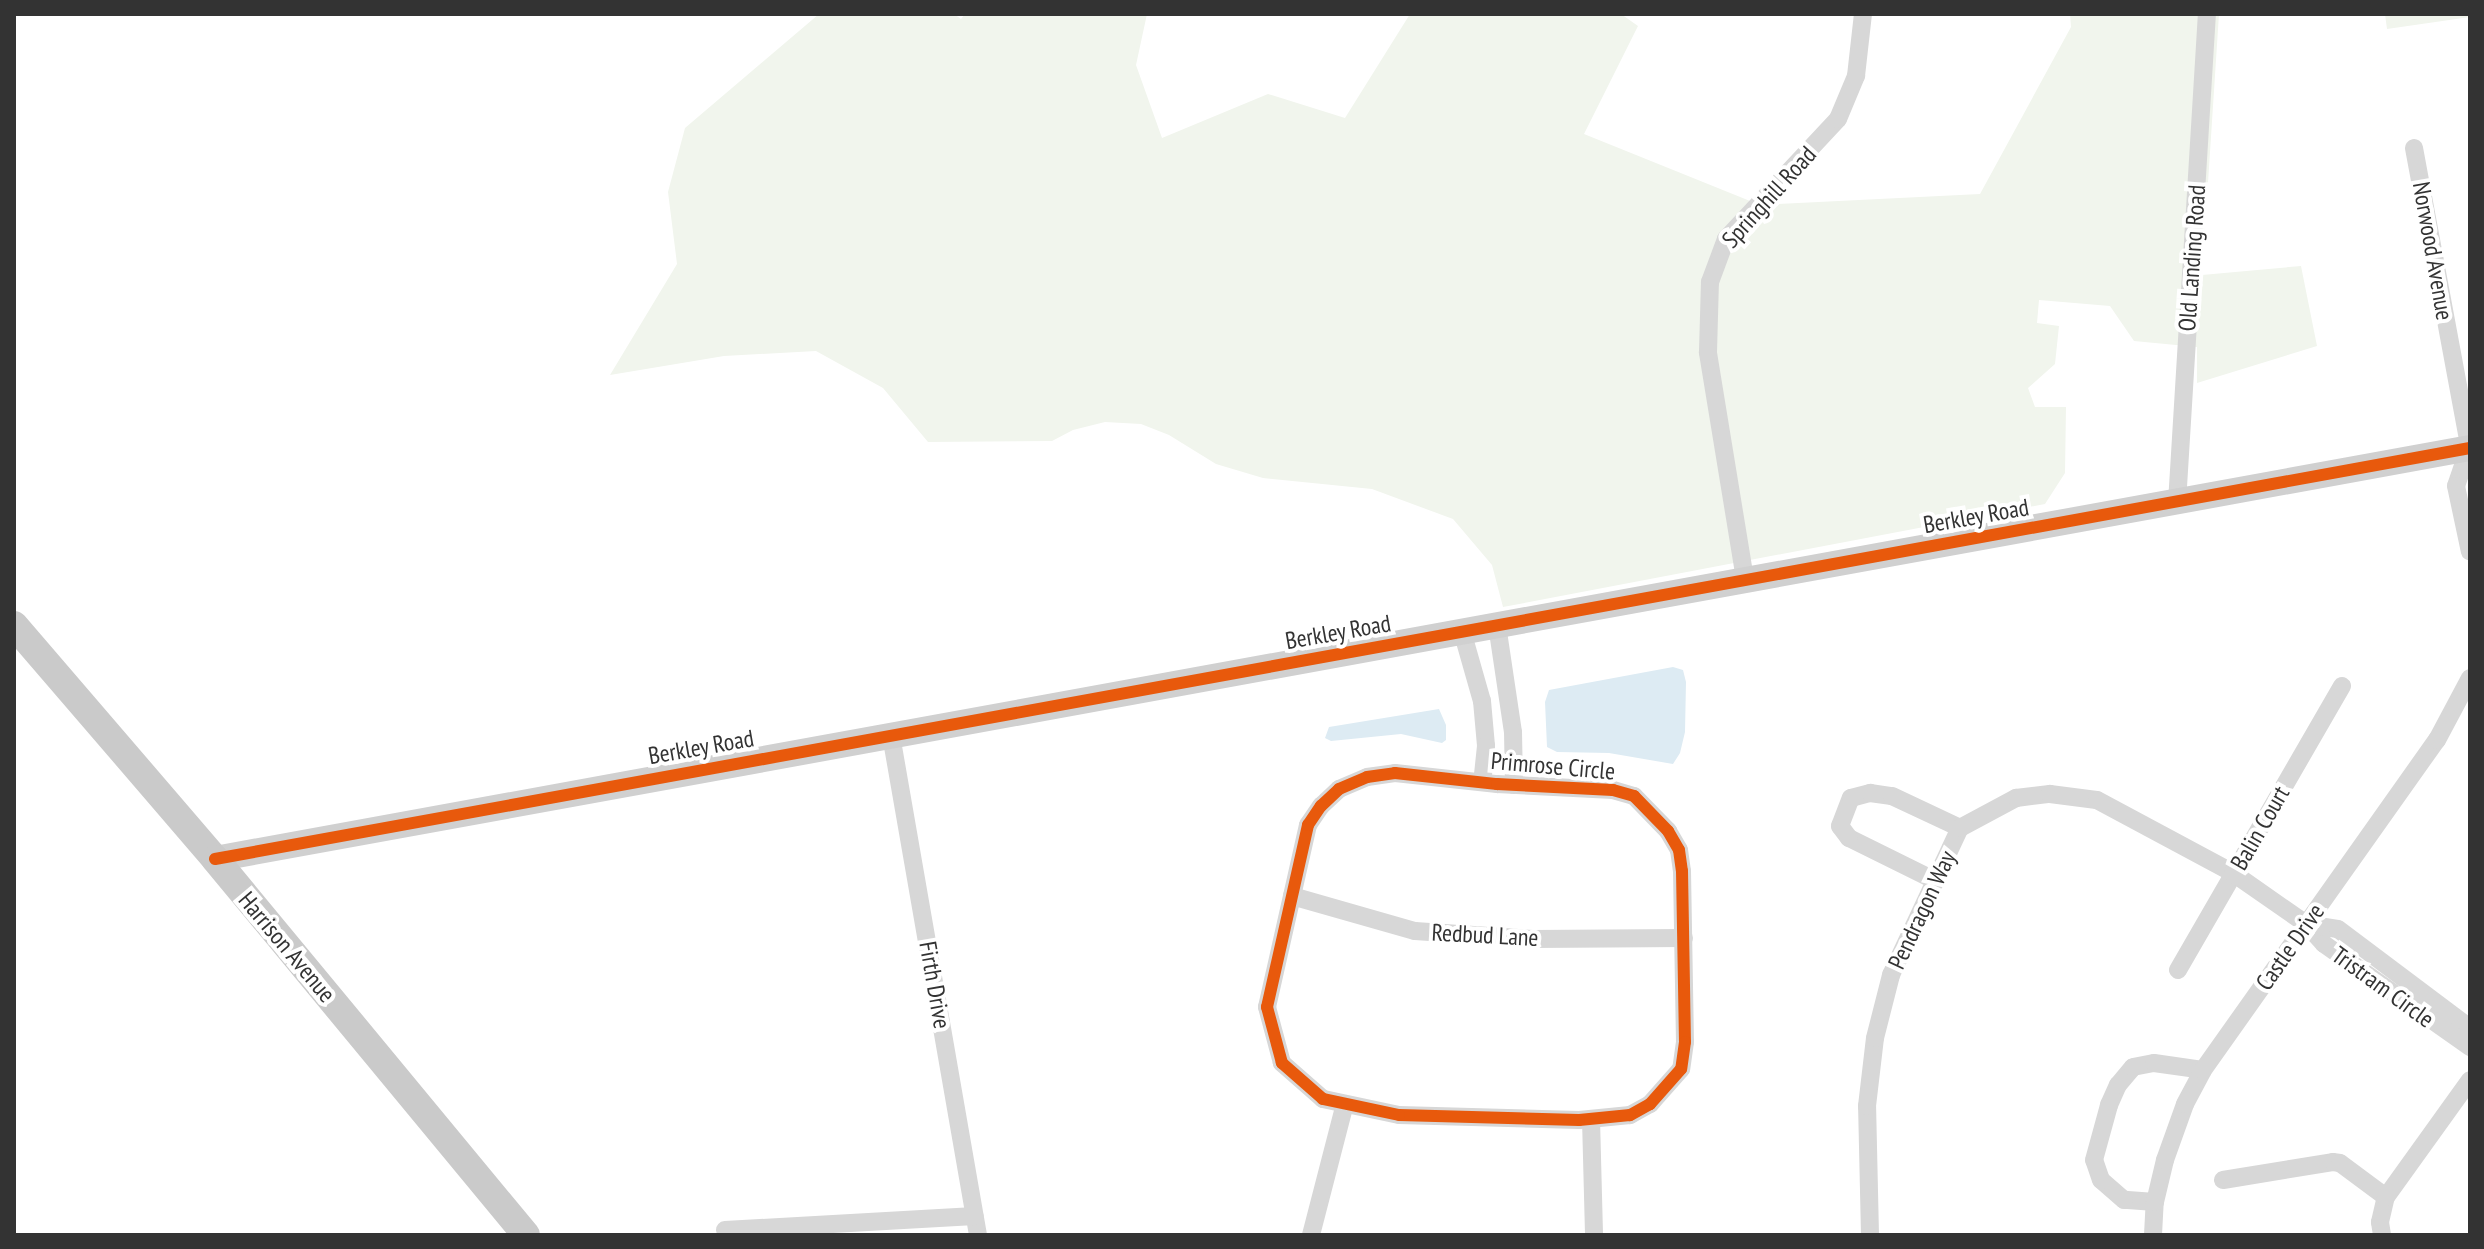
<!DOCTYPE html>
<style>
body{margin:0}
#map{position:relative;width:2484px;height:1249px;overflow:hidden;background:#fff;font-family:"PT Sans Narrow",sans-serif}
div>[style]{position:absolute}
.green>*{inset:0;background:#f1f5ed}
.water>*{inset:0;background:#ddebf3}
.street>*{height:18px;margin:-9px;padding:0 9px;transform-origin:9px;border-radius:9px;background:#d7d7d7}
.secondary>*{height:26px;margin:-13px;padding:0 13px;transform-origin:13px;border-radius:13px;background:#d0d0d0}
.primary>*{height:28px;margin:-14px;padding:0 14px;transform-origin:14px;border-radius:14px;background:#cacaca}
.cycleway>*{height:12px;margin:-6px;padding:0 6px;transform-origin:6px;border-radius:6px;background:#e8590c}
span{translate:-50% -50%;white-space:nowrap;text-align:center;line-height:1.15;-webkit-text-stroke:8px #fff;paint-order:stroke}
.street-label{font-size:24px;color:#333}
.frame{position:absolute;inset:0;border:16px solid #333;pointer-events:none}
</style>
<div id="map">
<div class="green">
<div style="clip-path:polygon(819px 14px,954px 14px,961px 19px,965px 14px,1147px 14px,1136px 65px,1162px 138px,1268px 94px,1345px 118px,1410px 14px,1621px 14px,1638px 26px,1584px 134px,1760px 205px,1980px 194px,2071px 27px,2070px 14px,2219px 14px,2202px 275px,2301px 266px,2317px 346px,2197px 383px,2197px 347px,2134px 341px,2110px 306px,2039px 300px,2037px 323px,2059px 326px,2055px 364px,2028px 388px,2035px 407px,2066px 407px,2065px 473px,2045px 504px,1503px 607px,1492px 565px,1453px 519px,1372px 489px,1263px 478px,1216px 464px,1169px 435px,1141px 424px,1105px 422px,1073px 430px,1052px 441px,928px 442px,883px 388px,816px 351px,724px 356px,610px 375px,677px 264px,668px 192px,685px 128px)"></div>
<div style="clip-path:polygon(2385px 14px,2470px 14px,2470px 17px,2387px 29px)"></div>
</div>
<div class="water">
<div style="clip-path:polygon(1673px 667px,1683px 670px,1686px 682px,1685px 732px,1680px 753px,1673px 764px,1609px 753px,1557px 752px,1547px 747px,1545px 702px,1549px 690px)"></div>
<div style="clip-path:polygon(1439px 709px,1446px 725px,1446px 740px,1442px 743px,1401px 734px,1331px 741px,1325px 738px,1329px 727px)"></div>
</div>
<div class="street">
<div style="left:2414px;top:148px;width:307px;rotate:79.5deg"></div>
<div style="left:2469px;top:448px;width:40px;rotate:108.9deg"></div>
<div style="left:2456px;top:486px;width:67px;rotate:78deg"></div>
<div style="left:2177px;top:503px;width:490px;rotate:-86.5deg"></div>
<div style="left:1745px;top:579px;width:230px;rotate:-99.3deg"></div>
<div style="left:1708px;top:352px;width:70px;rotate:-88.4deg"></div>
<div style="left:1710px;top:282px;width:46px;rotate:-69.6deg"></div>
<div style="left:1726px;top:239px;width:164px;rotate:-47deg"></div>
<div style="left:1838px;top:119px;width:47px;rotate:-67.3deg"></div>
<div style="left:1856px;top:76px;width:62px;rotate:-83.6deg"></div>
<div style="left:1497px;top:625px;width:108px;rotate:81.5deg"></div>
<div style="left:1513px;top:732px;width:53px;rotate:88.9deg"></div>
<div style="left:1462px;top:631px;width:73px;rotate:74.1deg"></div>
<div style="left:1482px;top:701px;width:45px;rotate:84.9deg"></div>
<div style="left:1486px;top:746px;width:36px;rotate:96deg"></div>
<div style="left:891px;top:735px;width:508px;rotate:80.13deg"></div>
<div style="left:1395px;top:773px;width:103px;rotate:6.2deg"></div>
<div style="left:1497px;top:784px;width:116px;rotate:3deg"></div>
<div style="left:1613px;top:790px;width:22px;rotate:16deg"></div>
<div style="left:1634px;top:796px;width:49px;rotate:45.8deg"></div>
<div style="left:1668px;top:831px;width:22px;rotate:60deg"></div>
<div style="left:1679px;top:850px;width:21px;rotate:82deg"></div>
<div style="left:1682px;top:871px;width:171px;rotate:89deg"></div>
<div style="left:1685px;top:1042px;width:27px;rotate:98deg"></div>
<div style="left:1681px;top:1069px;width:47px;rotate:131.5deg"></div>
<div style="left:1650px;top:1104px;width:23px;rotate:151deg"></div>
<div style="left:1630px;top:1115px;width:51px;rotate:174.4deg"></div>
<div style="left:1579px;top:1120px;width:180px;rotate:-178.4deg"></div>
<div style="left:1399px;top:1115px;width:78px;rotate:-168.1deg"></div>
<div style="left:1323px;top:1099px;width:55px;rotate:-138.7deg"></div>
<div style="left:1282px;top:1063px;width:58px;rotate:-105deg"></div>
<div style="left:1267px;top:1007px;width:187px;rotate:-77.3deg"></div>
<div style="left:1308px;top:825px;width:23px;rotate:-56deg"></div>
<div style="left:1321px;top:806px;width:25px;rotate:-43deg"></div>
<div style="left:1339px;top:789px;width:30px;rotate:-23deg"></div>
<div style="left:1367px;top:777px;width:28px;rotate:-8deg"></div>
<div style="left:1936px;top:881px;width:97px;rotate:-153.7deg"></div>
<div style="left:1849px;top:838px;width:15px;rotate:-127deg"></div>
<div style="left:1840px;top:826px;width:30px;rotate:-69deg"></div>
<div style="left:1851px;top:798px;width:20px;rotate:-15deg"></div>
<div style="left:1870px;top:793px;width:22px;rotate:8deg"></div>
<div style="left:1892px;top:796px;width:75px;rotate:25.2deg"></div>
<div style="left:1292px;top:896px;width:128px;rotate:15.9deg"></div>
<div style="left:1415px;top:931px;width:118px;rotate:3.9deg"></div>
<div style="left:1533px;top:939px;width:151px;rotate:-0.4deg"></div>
<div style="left:2306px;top:924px;width:32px;rotate:9deg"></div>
<div style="left:2338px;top:929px;width:165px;rotate:36.9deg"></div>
<div style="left:2178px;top:970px;width:328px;rotate:-60deg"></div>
<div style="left:1591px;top:1119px;width:116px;rotate:88.5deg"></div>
<div style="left:2223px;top:1180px;width:111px;rotate:-9.3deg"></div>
<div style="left:2333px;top:1162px;width:7px;rotate:8deg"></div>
<div style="left:2340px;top:1163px;width:57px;rotate:36.5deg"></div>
<div style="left:2155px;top:1202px;width:31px;rotate:-176deg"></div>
<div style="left:2124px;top:1200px;width:30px;rotate:-139deg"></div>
<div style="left:2101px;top:1180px;width:21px;rotate:-109deg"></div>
<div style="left:2094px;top:1160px;width:57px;rotate:-74.7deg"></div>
<div style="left:2109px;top:1105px;width:22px;rotate:-66deg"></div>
<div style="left:2118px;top:1085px;width:23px;rotate:-50deg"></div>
<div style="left:2133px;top:1067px;width:21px;rotate:-11deg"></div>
<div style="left:2154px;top:1063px;width:49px;rotate:8.1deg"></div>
<div style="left:725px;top:1230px;width:250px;rotate:-3.2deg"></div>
<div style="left:1311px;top:1235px;width:135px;rotate:-75.5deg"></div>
<div style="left:1870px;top:1235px;width:129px;rotate:-91.3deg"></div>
<div style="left:1867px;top:1106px;width:68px;rotate:-83.3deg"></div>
<div style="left:1875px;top:1038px;width:65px;rotate:-75.7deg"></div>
<div style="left:1891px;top:975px;width:162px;rotate:-64.9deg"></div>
<div style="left:1960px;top:828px;width:64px;rotate:-28.2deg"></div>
<div style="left:2016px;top:798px;width:34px;rotate:-7deg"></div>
<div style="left:2050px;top:794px;width:47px;rotate:7.3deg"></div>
<div style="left:2097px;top:800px;width:154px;rotate:28.2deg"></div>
<div style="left:2233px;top:873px;width:89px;rotate:34.9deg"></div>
<div style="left:2306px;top:924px;width:27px;rotate:48deg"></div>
<div style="left:2324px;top:944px;width:179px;rotate:35.2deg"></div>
<div style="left:2153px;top:1235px;width:33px;rotate:-87deg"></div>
<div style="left:2155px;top:1202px;width:43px;rotate:-76.6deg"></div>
<div style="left:2165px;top:1160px;width:59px;rotate:-70.3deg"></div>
<div style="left:2185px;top:1104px;width:38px;rotate:-62deg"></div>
<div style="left:2203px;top:1070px;width:405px;rotate:-54.7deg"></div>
<div style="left:2437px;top:740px;width:70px;rotate:-62deg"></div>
<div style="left:2382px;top:1235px;width:13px;rotate:-99deg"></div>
<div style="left:2380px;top:1222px;width:26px;rotate:-77deg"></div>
<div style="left:2386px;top:1197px;width:144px;rotate:-54.3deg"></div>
</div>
<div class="secondary">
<div style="left:215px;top:859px;width:2292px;rotate:-10.33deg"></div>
</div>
<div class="primary">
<div style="left:14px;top:625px;width:308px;rotate:49.3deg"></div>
<div style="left:215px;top:859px;width:488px;rotate:50.4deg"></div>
</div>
<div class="cycleway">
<div style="left:1395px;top:773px;width:103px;rotate:6.2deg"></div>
<div style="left:1497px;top:784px;width:116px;rotate:3deg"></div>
<div style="left:1613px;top:790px;width:22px;rotate:16deg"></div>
<div style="left:1634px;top:796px;width:49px;rotate:45.8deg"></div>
<div style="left:1668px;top:831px;width:22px;rotate:60deg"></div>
<div style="left:1679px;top:850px;width:21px;rotate:82deg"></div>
<div style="left:1682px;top:871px;width:171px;rotate:89deg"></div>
<div style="left:1685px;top:1042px;width:27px;rotate:98deg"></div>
<div style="left:1681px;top:1069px;width:47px;rotate:131.5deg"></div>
<div style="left:1650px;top:1104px;width:23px;rotate:151deg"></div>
<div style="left:1630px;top:1115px;width:51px;rotate:174.4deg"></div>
<div style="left:1579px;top:1120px;width:180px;rotate:-178.4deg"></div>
<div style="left:1399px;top:1115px;width:78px;rotate:-168.1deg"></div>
<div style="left:1323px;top:1099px;width:55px;rotate:-138.7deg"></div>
<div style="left:1282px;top:1063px;width:58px;rotate:-105deg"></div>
<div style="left:1267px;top:1007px;width:187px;rotate:-77.3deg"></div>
<div style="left:1308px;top:825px;width:23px;rotate:-56deg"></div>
<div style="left:1321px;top:806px;width:25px;rotate:-43deg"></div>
<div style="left:1339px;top:789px;width:30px;rotate:-23deg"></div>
<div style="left:1367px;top:777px;width:28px;rotate:-8deg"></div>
<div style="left:215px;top:859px;width:2292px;rotate:-10.33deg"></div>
</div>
<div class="street-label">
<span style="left:1769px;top:197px;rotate:-48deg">Springhill Road</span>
<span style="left:2433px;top:251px;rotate:80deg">Norwood Avenue</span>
<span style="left:2192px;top:258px;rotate:-86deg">Old Landing Road</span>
<span style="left:1976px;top:516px;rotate:-10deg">Berkley Road</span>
<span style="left:1338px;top:632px;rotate:-10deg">Berkley Road</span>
<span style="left:701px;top:747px;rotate:-10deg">Berkley Road</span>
<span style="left:1553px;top:766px;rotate:5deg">Primrose Circle</span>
<span style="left:2260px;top:828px;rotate:-60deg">Balin Court</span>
<span style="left:1922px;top:910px;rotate:-65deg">Pendragon Way</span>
<span style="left:1485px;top:935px;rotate:3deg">Redbud Lane</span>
<span style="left:287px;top:947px;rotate:50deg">Harrison Avenue</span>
<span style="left:2290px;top:947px;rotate:-55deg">Castle Drive</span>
<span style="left:935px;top:985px;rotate:80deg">Firth Drive</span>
<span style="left:2383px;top:987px;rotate:36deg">Tristram Circle</span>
</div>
<div class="frame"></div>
</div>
